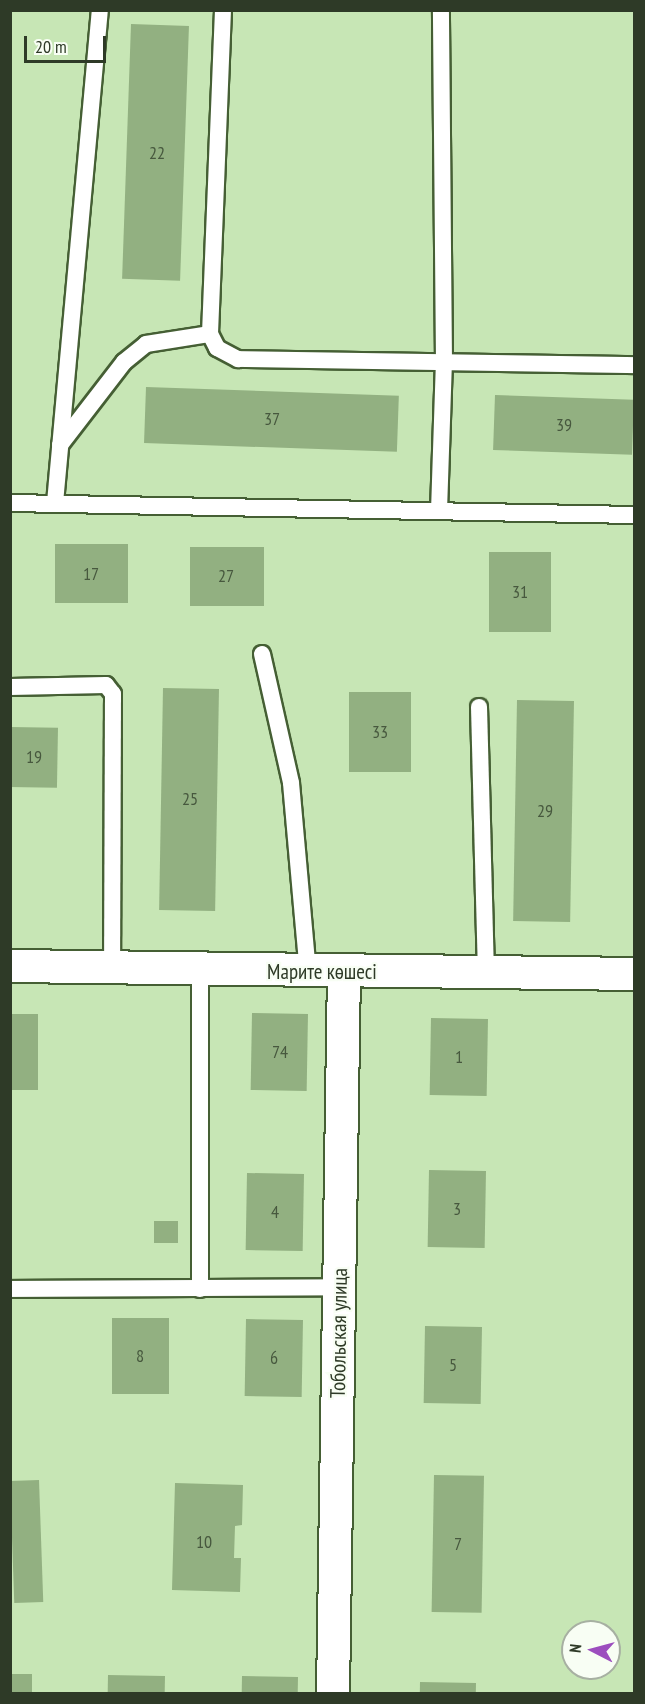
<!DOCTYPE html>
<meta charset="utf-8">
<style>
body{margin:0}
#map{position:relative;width:645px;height:1704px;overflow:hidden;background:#c7e6b5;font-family:"PT Sans Narrow",sans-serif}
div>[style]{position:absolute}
.building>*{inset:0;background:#92b081;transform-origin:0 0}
.roads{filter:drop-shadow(2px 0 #455f34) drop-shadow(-2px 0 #455f34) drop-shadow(0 2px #455f34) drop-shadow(0 -2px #455f34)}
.lane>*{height:16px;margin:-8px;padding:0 8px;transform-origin:8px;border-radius:8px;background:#fff}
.street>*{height:32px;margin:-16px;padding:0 16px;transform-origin:16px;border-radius:16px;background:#fff}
span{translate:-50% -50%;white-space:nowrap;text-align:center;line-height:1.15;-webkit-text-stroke:4.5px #f8fef4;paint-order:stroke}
.number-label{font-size:18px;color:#47583e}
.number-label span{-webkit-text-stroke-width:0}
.street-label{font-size:21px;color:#2e3a27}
.frame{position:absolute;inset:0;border:12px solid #2e3a27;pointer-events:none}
.north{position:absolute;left:561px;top:1620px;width:60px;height:60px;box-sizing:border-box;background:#f8fef4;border:2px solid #a7b0a2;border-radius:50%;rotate:276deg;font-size:16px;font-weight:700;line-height:24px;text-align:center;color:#2e3a27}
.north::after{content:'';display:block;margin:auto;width:21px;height:27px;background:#9c4ebe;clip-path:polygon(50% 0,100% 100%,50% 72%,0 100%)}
.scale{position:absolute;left:24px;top:36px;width:82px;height:27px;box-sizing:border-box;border:3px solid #2e3a27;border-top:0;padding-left:8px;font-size:18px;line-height:21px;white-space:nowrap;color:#2e3a27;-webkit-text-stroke:4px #f8fef4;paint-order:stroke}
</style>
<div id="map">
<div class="building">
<div style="left:131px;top:24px;width:58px;height:255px;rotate:2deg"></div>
<div style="left:146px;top:387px;width:253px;height:56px;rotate:2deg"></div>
<div style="left:495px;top:395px;width:139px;height:55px;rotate:2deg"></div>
<div style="left:55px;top:544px;width:73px;height:59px"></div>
<div style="left:190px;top:547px;width:74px;height:59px"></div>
<div style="left:489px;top:552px;width:62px;height:80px"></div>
<div style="left:163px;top:688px;width:56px;height:222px;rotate:1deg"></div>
<div style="left:349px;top:692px;width:62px;height:80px"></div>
<div style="left:517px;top:700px;width:57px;height:221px;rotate:1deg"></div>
<div style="left:10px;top:727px;width:48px;height:60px;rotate:1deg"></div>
<div style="left:252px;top:1013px;width:56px;height:77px;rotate:1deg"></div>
<div style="left:10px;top:1014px;width:28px;height:76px"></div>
<div style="left:431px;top:1018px;width:57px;height:77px;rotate:1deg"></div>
<div style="left:429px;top:1170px;width:57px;height:77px;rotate:1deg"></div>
<div style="left:247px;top:1173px;width:57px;height:77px;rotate:1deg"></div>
<div style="left:154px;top:1221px;width:24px;height:22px"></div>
<div style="left:112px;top:1318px;width:57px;height:76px"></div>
<div style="left:246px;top:1319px;width:57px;height:77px;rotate:1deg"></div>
<div style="left:425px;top:1326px;width:57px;height:77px;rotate:1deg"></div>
<div style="left:434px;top:1475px;width:50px;height:137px;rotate:1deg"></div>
<div style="left:39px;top:1480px;width:122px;height:29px;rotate:88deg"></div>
<div style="clip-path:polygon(175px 1483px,243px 1485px,242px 1525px,235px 1526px,234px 1558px,241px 1558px,240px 1592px,172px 1590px)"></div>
<div style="left:10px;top:1674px;width:22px;height:20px"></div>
<div style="left:108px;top:1675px;width:57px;height:19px;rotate:1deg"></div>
<div style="left:242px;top:1676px;width:56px;height:18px;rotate:1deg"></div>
<div style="left:420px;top:1682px;width:56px;height:12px;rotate:1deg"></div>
</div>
<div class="roads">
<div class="lane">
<div style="left:223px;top:10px;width:324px;rotate:92.3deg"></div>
<div style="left:210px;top:334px;width:16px;rotate:63deg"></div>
<div style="left:217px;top:348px;width:24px;rotate:28deg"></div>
<div style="left:238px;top:359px;width:396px;rotate:0.9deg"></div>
<div style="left:60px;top:445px;width:105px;rotate:-52.4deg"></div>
<div style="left:124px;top:362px;width:28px;rotate:-39deg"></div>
<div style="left:146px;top:344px;width:65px;rotate:-8.9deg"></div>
<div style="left:10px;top:503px;width:624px;rotate:1.1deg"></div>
<div style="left:55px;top:503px;width:495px;rotate:-84.8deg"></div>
<div style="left:439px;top:511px;width:148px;rotate:-88.1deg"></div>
<div style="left:444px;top:363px;width:353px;rotate:-90.5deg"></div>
<div style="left:262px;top:654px;width:132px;rotate:77.3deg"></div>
<div style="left:291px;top:783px;width:190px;rotate:84.9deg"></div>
<div style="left:10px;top:687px;width:96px;rotate:-1.2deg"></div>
<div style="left:106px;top:685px;width:11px;rotate:52deg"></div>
<div style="left:113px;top:694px;width:275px;rotate:90.2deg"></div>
<div style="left:479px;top:707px;width:264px;rotate:88.5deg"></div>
<div style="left:10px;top:1289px;width:329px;rotate:-0.3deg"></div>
<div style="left:200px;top:1289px;width:319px;rotate:-90deg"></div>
</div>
<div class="street">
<div style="left:10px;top:966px;width:624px;rotate:0.73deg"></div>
<div style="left:333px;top:1694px;width:721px;rotate:-89.13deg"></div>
</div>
</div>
<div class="number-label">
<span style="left:157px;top:153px">22</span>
<span style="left:272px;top:419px">37</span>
<span style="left:564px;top:425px">39</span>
<span style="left:91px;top:574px">17</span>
<span style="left:226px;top:576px">27</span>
<span style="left:520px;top:592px">31</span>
<span style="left:380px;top:732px">33</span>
<span style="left:34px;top:757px">19</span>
<span style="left:190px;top:799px">25</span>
<span style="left:545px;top:811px">29</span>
<span style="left:280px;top:1052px">74</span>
<span style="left:459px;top:1057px">1</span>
<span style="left:457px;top:1209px">3</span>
<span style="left:275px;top:1212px">4</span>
<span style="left:140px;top:1356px">8</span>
<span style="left:274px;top:1358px">6</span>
<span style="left:453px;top:1365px">5</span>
<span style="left:204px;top:1542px">10</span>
<span style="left:458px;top:1544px">7</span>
</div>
<div class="street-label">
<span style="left:322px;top:972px">Марите көшесі</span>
<span style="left:339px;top:1333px;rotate:-89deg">Тобольская улица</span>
</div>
<div class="frame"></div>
<div class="north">N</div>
<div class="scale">20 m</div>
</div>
